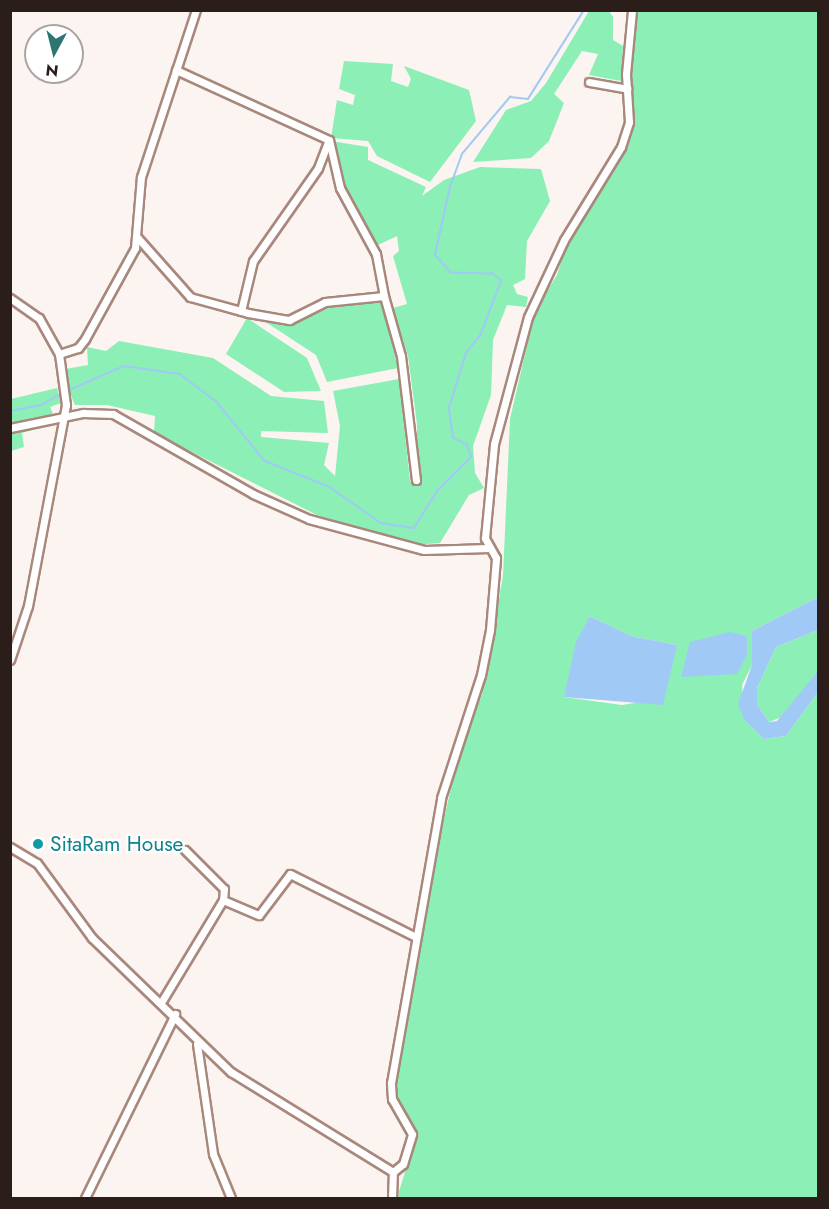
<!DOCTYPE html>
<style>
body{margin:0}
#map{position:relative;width:829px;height:1209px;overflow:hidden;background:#fbf4f1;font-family:Jost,sans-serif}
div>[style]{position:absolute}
.green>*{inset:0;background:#8befb6}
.water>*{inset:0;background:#a1c9f6}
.stream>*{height:1.5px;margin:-0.75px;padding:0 0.75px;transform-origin:0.75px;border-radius:0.75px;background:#a1c9f6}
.roads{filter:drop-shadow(2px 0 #a9887c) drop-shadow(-2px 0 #a9887c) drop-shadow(0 2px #a9887c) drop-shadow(0 -2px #a9887c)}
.minor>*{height:7px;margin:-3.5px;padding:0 3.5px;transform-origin:3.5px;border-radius:3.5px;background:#fff}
.dots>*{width:16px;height:16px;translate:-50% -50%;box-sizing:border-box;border:3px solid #fff;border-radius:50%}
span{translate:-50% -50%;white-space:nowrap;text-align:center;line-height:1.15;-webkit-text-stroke:4.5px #fff;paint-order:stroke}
.culture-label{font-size:21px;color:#0d838f}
.left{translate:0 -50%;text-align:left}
.frame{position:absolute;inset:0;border:12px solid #2b1e1a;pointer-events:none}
.north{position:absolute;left:24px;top:24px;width:60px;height:60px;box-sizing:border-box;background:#fff;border:2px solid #aaa5a3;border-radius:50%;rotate:187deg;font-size:16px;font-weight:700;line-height:24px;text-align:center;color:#2b1e1a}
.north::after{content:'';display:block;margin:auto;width:21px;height:27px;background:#2b7572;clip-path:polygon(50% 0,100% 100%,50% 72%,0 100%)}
</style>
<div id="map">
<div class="green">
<div style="clip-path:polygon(589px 11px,609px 11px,613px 17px,613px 40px,623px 46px,621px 81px,589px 75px,598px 54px,582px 51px,554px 94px,564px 103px,549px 141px,531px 158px,473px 162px,506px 110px,531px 101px,546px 83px)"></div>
<div style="clip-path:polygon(evenodd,634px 11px,818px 11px,818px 597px,752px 631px,752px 665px,742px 685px,745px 721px,764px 739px,786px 736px,818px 692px,818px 1198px,397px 1198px,416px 1136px,395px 1094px,397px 1071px,438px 844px,463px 738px,482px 695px,503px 576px,510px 419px,535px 311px,557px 275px,570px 234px,629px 134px,634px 11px,590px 616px,631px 636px,677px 645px,661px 699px,622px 705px,564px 697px,590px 616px)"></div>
<div style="clip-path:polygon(344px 61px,393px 64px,391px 81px,408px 87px,411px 79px,404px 66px,469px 90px,476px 121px,430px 182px,377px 156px,368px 141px,331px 138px,337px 100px,353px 105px,355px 95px,339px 89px)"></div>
<div style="clip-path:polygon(331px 141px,368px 147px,368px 160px,426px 187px,422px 196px,444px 180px,480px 167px,541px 169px,550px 201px,527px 241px,525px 279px,513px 285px,517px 294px,528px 297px,526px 307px,507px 305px,493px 340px,491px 395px,473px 446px,475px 473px,484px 488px,469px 495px,440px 543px,415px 545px,317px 515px,154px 433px,155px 416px,107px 405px,75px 405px,60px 370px,88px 365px,87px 347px,106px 351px,119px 341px,213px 358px,271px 396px,324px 401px,328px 433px,261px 431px,261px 437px,329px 443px,324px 465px,335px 476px,340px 426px,333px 391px,399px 379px,410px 481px,417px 486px,417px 424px,408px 356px,393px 308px,407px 304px,393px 256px,399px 251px,397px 236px,376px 246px,341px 188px)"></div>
<div style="clip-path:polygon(382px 302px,398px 368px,327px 382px,316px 355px,261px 319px,293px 324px,338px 304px)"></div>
<div style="clip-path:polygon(247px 318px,307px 358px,321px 391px,284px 392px,226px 354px)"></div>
<div style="clip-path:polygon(57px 388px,61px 403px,50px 407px,57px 423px,22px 433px,24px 447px,11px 451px,11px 399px)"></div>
<div style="clip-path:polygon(818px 630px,818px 671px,784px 716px,769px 722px,757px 704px,757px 688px,776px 647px)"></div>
</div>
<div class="water">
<div style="clip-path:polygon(818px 597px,818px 630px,776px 647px,757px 688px,757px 704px,769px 722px,777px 721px,818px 671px,818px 692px,786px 736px,764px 739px,745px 721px,738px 704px,752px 665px,752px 631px)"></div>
<div style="clip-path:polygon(590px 616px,631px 636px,677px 645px,663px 705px,564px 697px,576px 642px)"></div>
<div style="clip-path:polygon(730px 632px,747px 636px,747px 655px,737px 674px,681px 677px,690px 642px)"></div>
</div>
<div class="stream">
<div style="left:67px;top:391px;width:62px;rotate:-23.7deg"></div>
<div style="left:124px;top:366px;width:57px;rotate:8.1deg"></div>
<div style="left:180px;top:374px;width:45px;rotate:36.9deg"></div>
<div style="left:216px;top:401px;width:77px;rotate:50.8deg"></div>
<div style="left:265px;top:461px;width:70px;rotate:21.8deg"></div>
<div style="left:330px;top:487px;width:62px;rotate:35.2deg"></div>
<div style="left:381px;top:523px;width:33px;rotate:9deg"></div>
<div style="left:414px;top:528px;width:44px;rotate:-58.1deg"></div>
<div style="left:437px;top:491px;width:48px;rotate:-45deg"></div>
<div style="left:471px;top:457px;width:13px;rotate:-108deg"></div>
<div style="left:467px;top:445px;width:16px;rotate:-153deg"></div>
<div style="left:453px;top:438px;width:30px;rotate:-98deg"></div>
<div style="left:449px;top:408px;width:58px;rotate:-72.8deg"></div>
<div style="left:466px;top:353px;width:22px;rotate:-51deg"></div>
<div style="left:480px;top:336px;width:59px;rotate:-69.1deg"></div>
<div style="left:501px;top:281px;width:11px;rotate:-139deg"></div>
<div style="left:493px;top:274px;width:42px;rotate:-178.6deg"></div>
<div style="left:451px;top:273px;width:24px;rotate:-132deg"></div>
<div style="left:435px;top:255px;width:70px;rotate:-77.6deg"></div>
<div style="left:450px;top:187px;width:35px;rotate:-70deg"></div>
<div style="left:462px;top:154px;width:75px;rotate:-49.9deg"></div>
<div style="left:510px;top:97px;width:18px;rotate:6deg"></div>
<div style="left:528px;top:99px;width:105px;rotate:-57.8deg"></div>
<div style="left:10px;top:411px;width:32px;rotate:-11deg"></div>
<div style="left:41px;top:405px;width:25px;rotate:-29deg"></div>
</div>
<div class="roads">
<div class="minor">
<div style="left:176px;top:70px;width:168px;rotate:24.6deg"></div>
<div style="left:589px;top:82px;width:39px;rotate:10deg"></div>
<div style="left:137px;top:237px;width:80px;rotate:48.5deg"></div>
<div style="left:190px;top:297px;width:60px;rotate:15.4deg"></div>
<div style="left:248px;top:313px;width:42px;rotate:9.7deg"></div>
<div style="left:289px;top:320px;width:40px;rotate:-26.6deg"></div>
<div style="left:325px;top:302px;width:59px;rotate:-5.8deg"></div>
<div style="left:384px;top:296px;width:43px;rotate:-100.8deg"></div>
<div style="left:376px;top:254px;width:75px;rotate:-118.6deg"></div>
<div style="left:340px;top:188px;width:49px;rotate:-102.9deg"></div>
<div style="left:384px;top:296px;width:62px;rotate:74.2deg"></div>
<div style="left:401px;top:356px;width:125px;rotate:83.1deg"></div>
<div style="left:10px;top:298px;width:35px;rotate:35deg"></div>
<div style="left:39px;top:318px;width:41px;rotate:60.9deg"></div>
<div style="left:241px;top:311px;width:51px;rotate:-76.5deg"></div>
<div style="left:253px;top:261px;width:113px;rotate:-55deg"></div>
<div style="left:318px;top:168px;width:30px;rotate:-69deg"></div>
<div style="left:10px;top:428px;width:75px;rotate:-11.6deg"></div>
<div style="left:83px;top:413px;width:30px;rotate:2deg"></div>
<div style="left:113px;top:414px;width:161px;rotate:29.7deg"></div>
<div style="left:253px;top:494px;width:61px;rotate:24.1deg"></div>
<div style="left:309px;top:519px;width:119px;rotate:15.1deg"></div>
<div style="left:424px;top:550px;width:65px;rotate:-1.8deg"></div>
<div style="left:10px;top:660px;width:57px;rotate:-71.6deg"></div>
<div style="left:28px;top:606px;width:205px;rotate:-79.3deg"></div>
<div style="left:66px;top:405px;width:51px;rotate:-97.8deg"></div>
<div style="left:59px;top:354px;width:20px;rotate:-18deg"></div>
<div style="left:78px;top:348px;width:11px;rotate:-52deg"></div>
<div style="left:85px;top:339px;width:104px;rotate:-61.2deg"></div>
<div style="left:135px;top:248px;width:71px;rotate:-85.2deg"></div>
<div style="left:141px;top:177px;width:176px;rotate:-71.8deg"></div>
<div style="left:10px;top:847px;width:31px;rotate:31deg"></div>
<div style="left:37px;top:863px;width:93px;rotate:53.7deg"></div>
<div style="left:92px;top:938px;width:193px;rotate:44deg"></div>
<div style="left:231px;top:1072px;width:190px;rotate:31.7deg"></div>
<div style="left:393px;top:1172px;width:13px;rotate:-39deg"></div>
<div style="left:403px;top:1164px;width:31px;rotate:-73deg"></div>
<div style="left:412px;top:1134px;width:40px;rotate:-119.7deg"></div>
<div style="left:392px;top:1099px;width:16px;rotate:-94deg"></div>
<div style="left:391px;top:1083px;width:289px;rotate:-80deg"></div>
<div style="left:441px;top:798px;width:129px;rotate:-72deg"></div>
<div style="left:481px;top:675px;width:46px;rotate:-78.7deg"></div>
<div style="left:490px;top:630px;width:72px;rotate:-85.2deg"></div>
<div style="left:496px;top:558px;width:23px;rotate:-119deg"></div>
<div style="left:485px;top:538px;width:94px;rotate:-84.5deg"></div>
<div style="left:494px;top:444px;width:131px;rotate:-75deg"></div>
<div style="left:528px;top:317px;width:85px;rotate:-64.9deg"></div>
<div style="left:564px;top:240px;width:109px;rotate:-58.5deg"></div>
<div style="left:621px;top:147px;width:26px;rotate:-72deg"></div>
<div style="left:629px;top:122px;width:48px;rotate:-93.6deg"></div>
<div style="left:626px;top:74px;width:64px;rotate:-84.6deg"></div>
<div style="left:185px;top:850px;width:55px;rotate:45deg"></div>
<div style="left:224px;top:889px;width:11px;rotate:95deg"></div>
<div style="left:223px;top:900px;width:39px;rotate:23deg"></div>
<div style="left:259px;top:915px;width:51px;rotate:-52.9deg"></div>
<div style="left:290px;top:874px;width:141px;rotate:26.6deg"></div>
<div style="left:162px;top:1001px;width:118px;rotate:-58.9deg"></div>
<div style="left:197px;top:1044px;width:111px;rotate:81.7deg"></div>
<div style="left:213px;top:1154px;width:48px;rotate:67.8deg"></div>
<div style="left:85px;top:1198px;width:205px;rotate:-63.9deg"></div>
<div style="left:392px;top:1198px;width:26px;rotate:-88deg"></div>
</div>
</div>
<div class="dots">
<div style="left:38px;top:844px;background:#0f9aa8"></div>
</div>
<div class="culture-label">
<span class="left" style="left:50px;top:844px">SitaRam House</span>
</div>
<div class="frame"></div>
<div class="north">N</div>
</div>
